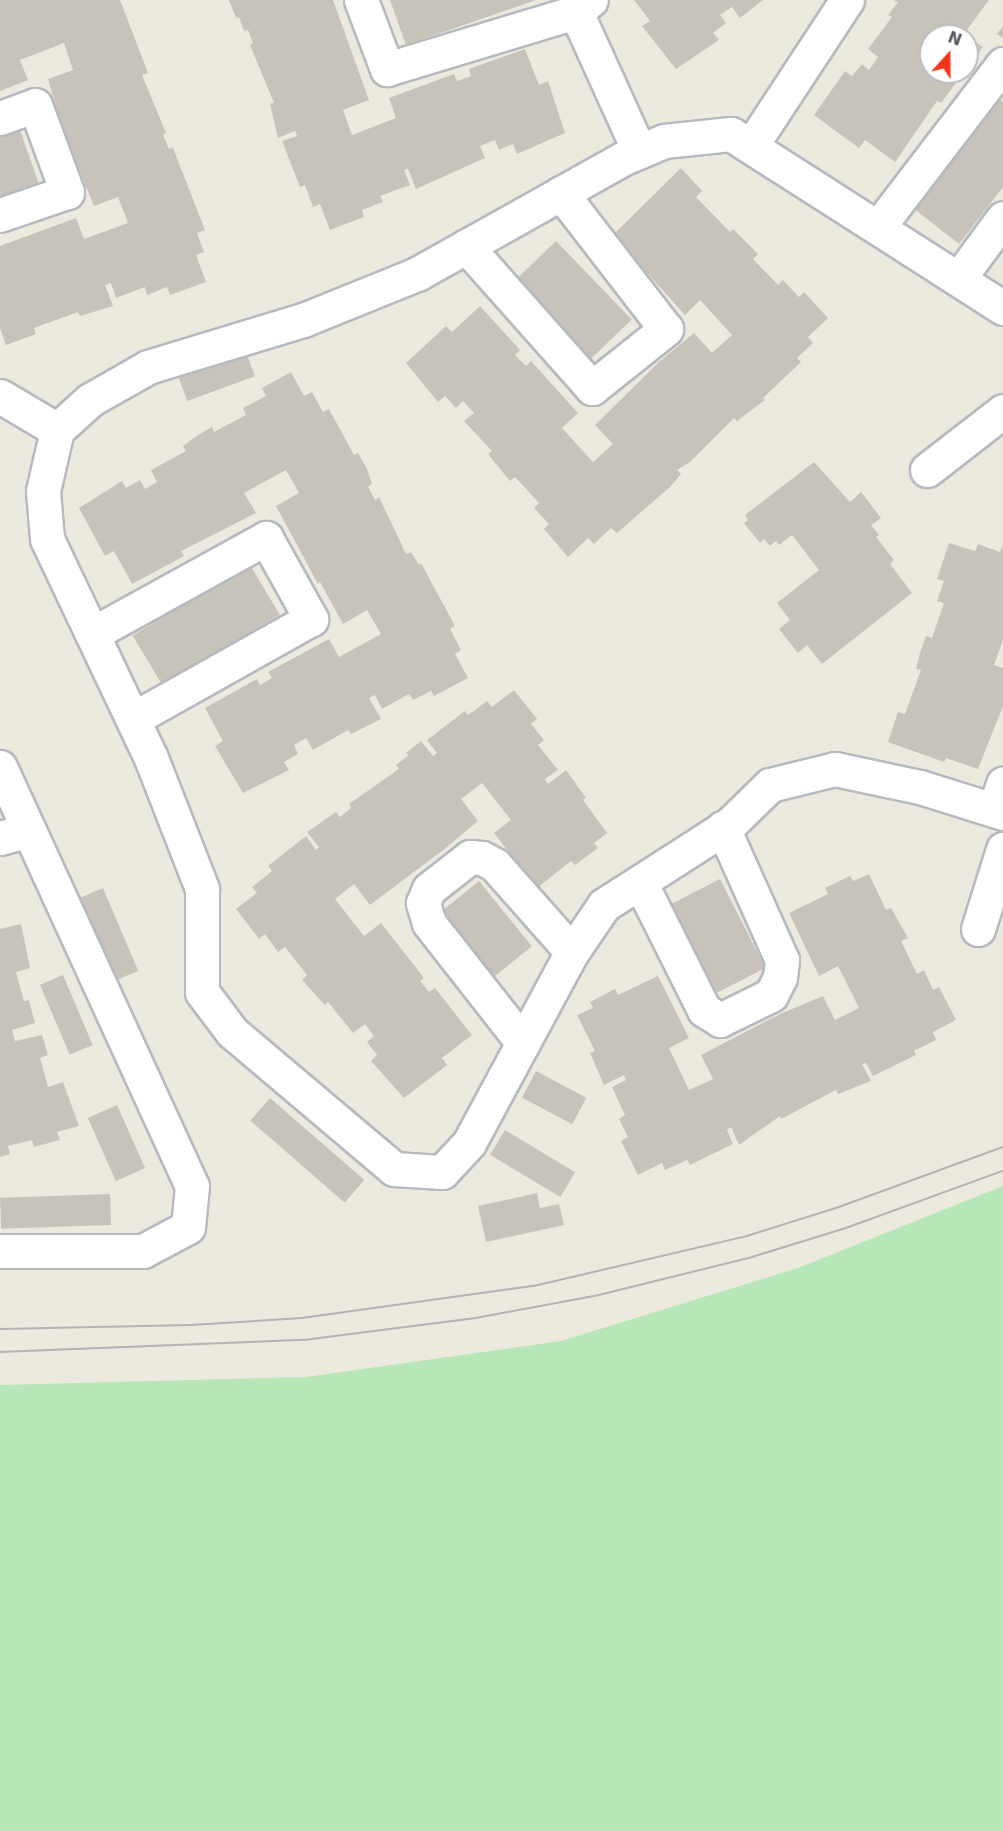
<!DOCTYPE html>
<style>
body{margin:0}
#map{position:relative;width:1003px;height:1831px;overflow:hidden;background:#eceade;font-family:"DejaVu Sans",sans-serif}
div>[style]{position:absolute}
.green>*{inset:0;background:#b7e7b9}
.building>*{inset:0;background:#c7c3bb;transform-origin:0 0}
.roads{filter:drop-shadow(2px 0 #b6b9bf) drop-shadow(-2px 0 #b6b9bf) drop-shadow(0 2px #b6b9bf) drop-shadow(0 -2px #b6b9bf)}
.minor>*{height:33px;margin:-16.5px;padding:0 16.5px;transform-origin:16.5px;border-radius:16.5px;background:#fff}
.tram>*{height:1.5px;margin:-0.75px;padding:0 0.75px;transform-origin:0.75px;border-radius:0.75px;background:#b2b3b4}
span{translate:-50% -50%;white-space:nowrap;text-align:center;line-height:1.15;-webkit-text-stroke:4.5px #fff;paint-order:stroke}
.north{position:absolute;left:919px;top:24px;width:60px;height:60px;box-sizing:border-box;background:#fff;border:2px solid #bcbdc0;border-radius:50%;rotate:21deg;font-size:16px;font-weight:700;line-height:24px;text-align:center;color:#575b61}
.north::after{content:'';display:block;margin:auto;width:21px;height:27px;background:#f63319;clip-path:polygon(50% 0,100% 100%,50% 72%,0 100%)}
</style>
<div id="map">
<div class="green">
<div style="clip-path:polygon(1003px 1186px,1003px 1831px,0 1831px,0 1385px,306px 1377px,561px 1341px,798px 1268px)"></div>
</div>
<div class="building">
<div style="clip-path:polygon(0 0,120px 0,148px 73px,142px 75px,166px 133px,163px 135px,169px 149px,173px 148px,205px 230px,197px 233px,204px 252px,196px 255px,206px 282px,170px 295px,167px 287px,147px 295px,145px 287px,116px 298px,111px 283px,105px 285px,113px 306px,80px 316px,78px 312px,34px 328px,36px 334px,6px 345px,0 328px,0 246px,76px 218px,84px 239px,128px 223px,118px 197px,94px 206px,61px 124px,48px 79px,73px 70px,64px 43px,20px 60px,28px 80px,0 91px)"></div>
<div style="clip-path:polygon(229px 0,333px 0,369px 100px,343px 110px,352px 135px,396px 118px,389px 98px,454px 74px,457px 81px,471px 76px,469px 69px,525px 49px,539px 85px,548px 81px,565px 133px,517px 154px,513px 144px,499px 150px,495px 140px,480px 146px,485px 158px,416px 189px,408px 169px,404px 170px,410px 185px,380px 196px,383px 202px,362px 210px,364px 217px,330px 230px,320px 204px,313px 207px,305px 185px,300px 187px,282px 141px,297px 136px,295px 131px,278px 138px,270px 104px,274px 103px,250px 45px,253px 43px,248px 30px,244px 31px,239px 17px,236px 18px)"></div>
<div style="clip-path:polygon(390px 0,536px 0,406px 45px)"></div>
<div style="clip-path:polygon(634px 0,763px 0,740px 18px,732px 7px,720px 15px,726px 23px,713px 33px,719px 40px,676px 69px,642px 26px,650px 21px)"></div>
<div style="clip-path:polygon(893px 0,989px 0,964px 34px,983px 47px,967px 68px,967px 36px,931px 36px,931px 72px,964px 72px,941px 103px,937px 101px,895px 162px,865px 140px,859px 148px,814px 115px,845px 71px,852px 76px,862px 64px,869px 70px,878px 57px,868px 49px,892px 17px,888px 15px,898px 2px)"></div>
<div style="clip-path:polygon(1003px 26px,1003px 38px,997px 34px)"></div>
<div style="clip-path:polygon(998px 98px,1003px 102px,1003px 187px,959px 244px,913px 208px)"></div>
<div style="clip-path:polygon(20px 130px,39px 184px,0 198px,0 137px)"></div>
<div style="clip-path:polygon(681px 168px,702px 191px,696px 197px,730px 232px,733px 229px,758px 254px,753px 259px,778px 285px,783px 280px,799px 297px,804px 292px,828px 318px,808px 337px,813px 343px,797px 358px,801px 362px,763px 398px,765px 400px,737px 421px,734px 418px,690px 462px,677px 470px,681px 474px,670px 487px,617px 533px,611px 528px,594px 544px,588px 538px,568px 557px,544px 529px,549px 524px,534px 508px,539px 503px,515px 477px,510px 481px,488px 454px,492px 451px,464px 421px,474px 413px,463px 401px,456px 408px,445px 396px,438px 402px,406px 363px,446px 326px,452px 332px,480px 306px,520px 350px,515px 355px,526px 366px,531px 361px,578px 413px,562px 428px,593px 462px,613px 444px,595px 425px,659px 362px,694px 333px,712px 353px,732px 335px,700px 300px,685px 315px,613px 235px)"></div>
<div style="left:556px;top:241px;width:109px;height:57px;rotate:46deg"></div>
<div style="left:245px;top:349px;width:29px;height:72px;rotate:70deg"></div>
<div style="clip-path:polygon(291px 372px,304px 396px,312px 392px,323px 412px,329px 409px,354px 455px,358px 453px,367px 469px,372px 484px,368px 487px,375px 500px,379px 497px,406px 554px,411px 552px,419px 565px,421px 563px,455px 626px,450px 629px,461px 650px,455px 654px,468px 678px,434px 696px,431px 691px,413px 700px,409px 694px,382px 709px,375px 695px,369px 698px,381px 719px,351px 734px,348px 730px,313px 750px,306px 738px,294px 745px,298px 754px,284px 762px,289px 770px,243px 793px,215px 746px,223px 741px,205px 708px,257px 679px,260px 685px,272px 678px,268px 672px,329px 639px,339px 657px,381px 634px,367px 610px,343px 624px,320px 582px,318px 584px,276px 506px,299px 493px,286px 470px,244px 493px,256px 513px,181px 551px,184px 556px,132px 584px,114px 551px,105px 556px,79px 508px,122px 481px,126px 488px,140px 480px,145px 489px,157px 482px,151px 470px,186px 451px,183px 446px,195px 437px,212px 427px,214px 432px,246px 415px,243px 408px,266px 396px,262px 388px)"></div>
<div style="clip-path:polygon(814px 462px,850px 502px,861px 492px,881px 518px,871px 525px,879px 535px,876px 537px,894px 560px,890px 564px,912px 593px,822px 664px,807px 645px,798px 653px,779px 629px,790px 620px,777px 603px,819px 570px,792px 535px,779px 545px,776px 541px,770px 546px,764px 539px,760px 543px,744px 523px,748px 520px,745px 515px)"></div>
<div style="clip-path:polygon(949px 543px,975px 551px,978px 544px,1000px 552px,1003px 545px,1003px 640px,994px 665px,1003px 668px,1003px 706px,978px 769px,946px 758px,944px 762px,888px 742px,898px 712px,905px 714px,921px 670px,916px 669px,920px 653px,926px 636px,932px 638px,944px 603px,937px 601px,944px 581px,937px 579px)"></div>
<div style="left:250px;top:565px;width:58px;height:137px;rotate:59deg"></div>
<div style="clip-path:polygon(514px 690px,537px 719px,531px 724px,544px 740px,538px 745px,558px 770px,545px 779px,548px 784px,566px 770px,586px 798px,583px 800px,607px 833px,594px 843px,598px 848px,575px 865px,571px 861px,537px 888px,494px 833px,511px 820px,482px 783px,461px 799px,478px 821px,442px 851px,370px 905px,354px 884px,335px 899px,364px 936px,381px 923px,424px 978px,420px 981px,429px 992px,435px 988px,472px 1035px,442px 1058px,447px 1065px,404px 1098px,371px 1061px,377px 1055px,367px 1042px,374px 1036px,365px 1024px,353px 1033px,328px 1002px,325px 1005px,302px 980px,307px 975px,285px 947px,278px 952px,265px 934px,259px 939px,236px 909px,257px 893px,252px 887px,272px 871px,268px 866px,306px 836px,316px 850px,319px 847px,307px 832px,336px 812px,340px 817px,351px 808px,349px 804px,399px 769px,396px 765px,409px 755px,406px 753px,421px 741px,433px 756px,437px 753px,427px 740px,465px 711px,468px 715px,487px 701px,492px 707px)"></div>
<div style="clip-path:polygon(869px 874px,886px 910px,891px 908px,908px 938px,901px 941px,917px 974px,924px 970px,933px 990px,939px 987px,956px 1020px,933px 1032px,936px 1040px,914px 1051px,916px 1055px,873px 1076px,866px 1063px,862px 1064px,871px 1081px,838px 1094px,836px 1090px,781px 1119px,780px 1116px,739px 1145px,731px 1127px,727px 1130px,733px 1144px,690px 1165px,687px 1160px,665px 1170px,662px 1163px,638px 1175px,621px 1141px,628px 1137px,619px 1119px,625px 1115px,612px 1087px,626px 1080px,624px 1075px,604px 1085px,590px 1053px,595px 1051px,577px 1015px,593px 1008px,590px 1002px,615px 989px,618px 995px,658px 976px,689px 1038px,669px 1048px,689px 1090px,713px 1079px,701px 1055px,780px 1014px,823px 996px,835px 1020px,859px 1008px,838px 966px,819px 976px,789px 913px,828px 894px,825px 888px,850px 876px,853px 881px)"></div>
<div style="left:720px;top:879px;width:100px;height:57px;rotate:63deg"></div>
<div style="left:479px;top:881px;width:84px;height:58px;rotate:51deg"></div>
<div style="left:103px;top:888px;width:90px;height:33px;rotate:67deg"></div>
<div style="clip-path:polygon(21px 924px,30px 968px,16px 972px,24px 1001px,29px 1000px,35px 1023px,12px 1030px,15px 1041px,42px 1035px,48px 1055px,40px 1058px,48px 1087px,63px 1082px,79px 1126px,57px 1132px,60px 1140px,34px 1147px,32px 1140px,8px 1146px,10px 1154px,0 1157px,0 929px)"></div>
<div style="left:63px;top:975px;width:76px;height:25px;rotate:67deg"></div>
<div style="left:536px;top:1071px;width:57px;height:30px;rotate:28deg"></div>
<div style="left:270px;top:1098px;width:125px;height:30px;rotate:41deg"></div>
<div style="left:117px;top:1105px;width:69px;height:32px;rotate:66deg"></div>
<div style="left:505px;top:1130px;width:82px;height:29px;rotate:31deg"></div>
<div style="clip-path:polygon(537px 1193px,540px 1208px,559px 1204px,564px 1225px,486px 1242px,478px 1206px)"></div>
<div style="left:110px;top:1194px;width:31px;height:110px;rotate:88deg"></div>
</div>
<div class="roads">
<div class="minor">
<div style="left:361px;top:0;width:74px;rotate:69.4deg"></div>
<div style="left:387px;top:69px;width:197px;rotate:-16.8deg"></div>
<div style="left:576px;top:12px;width:19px;rotate:-39deg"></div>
<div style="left:576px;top:12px;width:153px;rotate:65.6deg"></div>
<div style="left:0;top:118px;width:37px;rotate:-20deg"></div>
<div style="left:35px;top:105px;width:93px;rotate:69.8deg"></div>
<div style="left:67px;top:192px;width:71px;rotate:161.1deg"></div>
<div style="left:751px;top:146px;width:175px;rotate:-56.7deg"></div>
<div style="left:879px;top:226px;width:204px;rotate:-52.6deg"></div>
<div style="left:466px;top:246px;width:190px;rotate:48.4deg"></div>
<div style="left:592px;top:388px;width:95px;rotate:-38.6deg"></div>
<div style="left:666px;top:329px;width:172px;rotate:-127.7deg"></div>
<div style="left:959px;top:278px;width:74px;rotate:-53.7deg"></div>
<div style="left:0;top:396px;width:66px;rotate:30.8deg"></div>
<div style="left:57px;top:430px;width:63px;rotate:102.9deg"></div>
<div style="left:43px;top:491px;width:48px;rotate:85.2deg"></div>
<div style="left:47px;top:539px;width:242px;rotate:64.6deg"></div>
<div style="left:151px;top:758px;width:141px;rotate:68.7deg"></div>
<div style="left:202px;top:889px;width:103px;rotate:90deg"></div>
<div style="left:202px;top:992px;width:50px;rotate:53.1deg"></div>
<div style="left:232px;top:1032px;width:212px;rotate:40.2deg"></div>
<div style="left:394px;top:1169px;width:48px;rotate:3.6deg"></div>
<div style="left:442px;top:1172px;width:40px;rotate:-47deg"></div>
<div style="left:469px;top:1143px;width:217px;rotate:-61.7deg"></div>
<div style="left:572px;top:952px;width:57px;rotate:-55.8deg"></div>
<div style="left:604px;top:905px;width:150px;rotate:-32.7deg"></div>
<div style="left:730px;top:824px;width:56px;rotate:-44.3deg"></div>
<div style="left:770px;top:785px;width:67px;rotate:-13.8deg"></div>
<div style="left:835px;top:769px;width:87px;rotate:12deg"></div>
<div style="left:920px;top:787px;width:87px;rotate:17.4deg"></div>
<div style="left:57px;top:430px;width:45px;rotate:-42.3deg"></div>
<div style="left:90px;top:400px;width:67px;rotate:-29.6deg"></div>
<div style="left:148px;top:367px;width:162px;rotate:-16.9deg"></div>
<div style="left:303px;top:320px;width:123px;rotate:-22deg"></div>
<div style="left:417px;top:274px;width:237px;rotate:-29.3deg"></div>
<div style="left:624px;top:158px;width:43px;rotate:-23deg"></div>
<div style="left:664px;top:141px;width:67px;rotate:-6deg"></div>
<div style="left:731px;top:134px;width:323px;rotate:32.6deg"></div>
<div style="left:927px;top:470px;width:96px;rotate:-37.8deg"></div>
<div style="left:92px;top:634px;width:199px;rotate:-28.9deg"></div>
<div style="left:266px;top:538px;width:93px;rotate:60.9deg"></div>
<div style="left:311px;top:619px;width:204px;rotate:150.7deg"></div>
<div style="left:0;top:767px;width:461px;rotate:65.4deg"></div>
<div style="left:192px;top:1186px;width:41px;rotate:95.6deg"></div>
<div style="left:188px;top:1227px;width:51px;rotate:151.9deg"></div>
<div style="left:143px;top:1251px;width:143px;rotate:180deg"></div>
<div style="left:994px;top:810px;width:28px;rotate:-71deg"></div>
<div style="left:0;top:838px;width:30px;rotate:-15deg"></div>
<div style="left:640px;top:882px;width:143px;rotate:63.4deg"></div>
<div style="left:704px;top:1010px;width:19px;rotate:32deg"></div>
<div style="left:720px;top:1020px;width:57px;rotate:-26.1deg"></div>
<div style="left:771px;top:995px;width:20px;rotate:-63deg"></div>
<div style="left:780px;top:977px;width:17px;rotate:-83deg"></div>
<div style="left:782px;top:960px;width:145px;rotate:-114.1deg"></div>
<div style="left:978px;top:929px;width:84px;rotate:-72.6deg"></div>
<div style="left:523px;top:1043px;width:152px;rotate:-128.1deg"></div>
<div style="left:429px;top:923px;width:21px;rotate:-107deg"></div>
<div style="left:423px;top:903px;width:15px;rotate:-67deg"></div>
<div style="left:429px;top:889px;width:52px;rotate:-38deg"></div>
<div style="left:470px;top:857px;width:12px;rotate:5deg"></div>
<div style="left:482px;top:858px;width:15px;rotate:28deg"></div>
<div style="left:495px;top:865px;width:116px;rotate:48.5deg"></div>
</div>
</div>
<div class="tram">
<div style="left:0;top:1329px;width:191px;rotate:-1.2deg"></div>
<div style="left:191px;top:1325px;width:111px;rotate:-3.6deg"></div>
<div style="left:302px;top:1318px;width:234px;rotate:-7.9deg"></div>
<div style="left:534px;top:1286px;width:219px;rotate:-13.2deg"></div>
<div style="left:747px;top:1236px;width:96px;rotate:-17.5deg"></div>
<div style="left:839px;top:1207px;width:175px;rotate:-20.1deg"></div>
<div style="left:0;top:1352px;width:304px;rotate:-2.3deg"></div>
<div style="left:304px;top:1340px;width:173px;rotate:-7.3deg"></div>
<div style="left:476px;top:1318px;width:125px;rotate:-10.6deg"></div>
<div style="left:599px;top:1295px;width:158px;rotate:-13.9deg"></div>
<div style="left:752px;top:1257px;width:98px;rotate:-17.1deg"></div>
<div style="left:846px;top:1228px;width:167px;rotate:-20deg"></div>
</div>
<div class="north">N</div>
</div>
